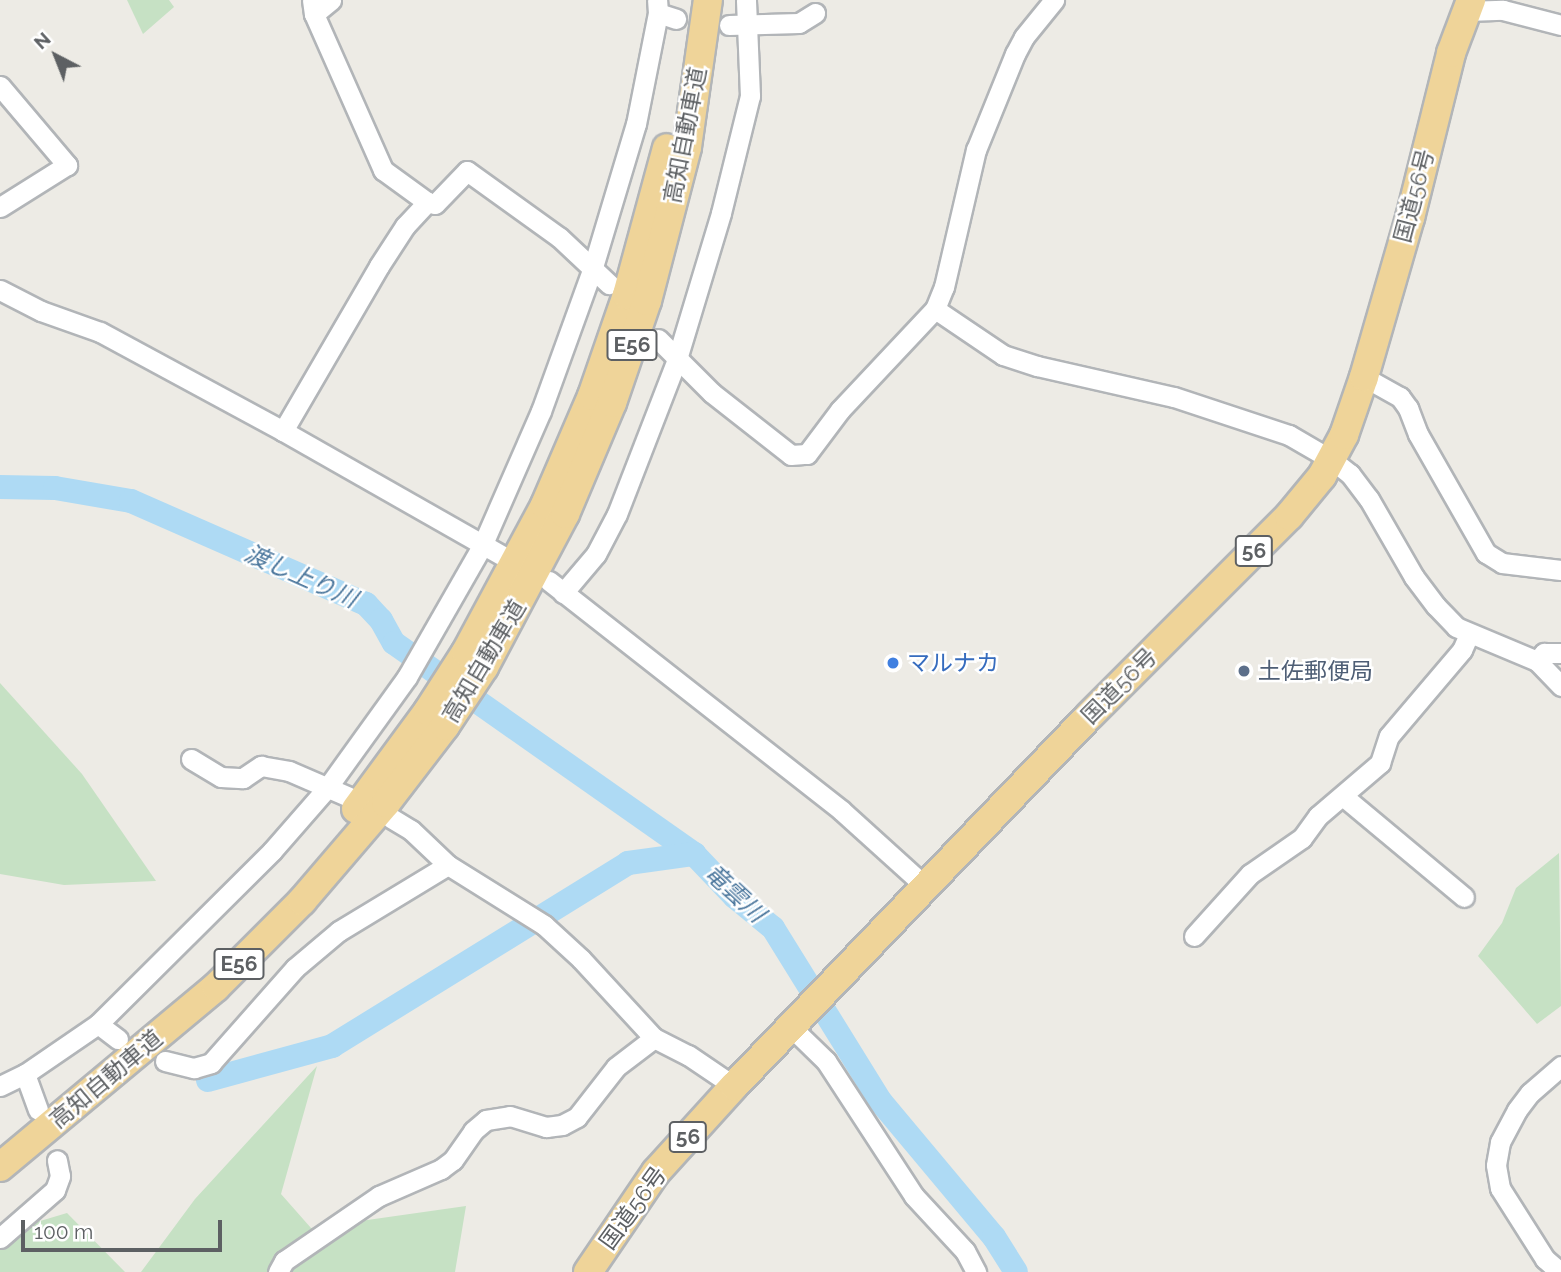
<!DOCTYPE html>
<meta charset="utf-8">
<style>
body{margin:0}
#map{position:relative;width:1561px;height:1272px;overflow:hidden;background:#edebe5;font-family:Raleway,"Noto Sans JP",sans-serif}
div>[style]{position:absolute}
.green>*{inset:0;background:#c6e1c4}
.river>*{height:24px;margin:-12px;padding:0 12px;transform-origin:12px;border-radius:12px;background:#aedaf4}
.roads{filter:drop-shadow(2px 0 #b2b5b8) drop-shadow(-2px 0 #b2b5b8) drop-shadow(0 2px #b2b5b8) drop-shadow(0 -2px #b2b5b8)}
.minor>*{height:19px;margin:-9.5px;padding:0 9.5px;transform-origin:9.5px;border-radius:9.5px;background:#fff}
.highway>*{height:28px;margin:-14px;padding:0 14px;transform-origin:14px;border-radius:14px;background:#efd499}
.dots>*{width:19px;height:19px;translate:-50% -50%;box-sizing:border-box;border:4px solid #fff;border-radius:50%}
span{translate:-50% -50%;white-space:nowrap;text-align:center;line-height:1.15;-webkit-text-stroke:5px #fff;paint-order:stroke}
.shield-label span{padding:2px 5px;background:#fff;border:2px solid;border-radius:5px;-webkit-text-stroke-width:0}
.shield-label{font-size:21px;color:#5d6063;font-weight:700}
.street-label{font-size:23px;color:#5d6063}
.shop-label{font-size:23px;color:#366cbe}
.left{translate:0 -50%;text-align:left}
.service-label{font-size:23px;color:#4e5e75}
.water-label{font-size:24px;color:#4a769c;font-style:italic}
.north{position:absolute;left:21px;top:21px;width:70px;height:70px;-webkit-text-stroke:5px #fff;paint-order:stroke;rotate:318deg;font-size:19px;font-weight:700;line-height:28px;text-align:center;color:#5d6063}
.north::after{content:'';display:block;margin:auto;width:24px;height:32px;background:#5d6063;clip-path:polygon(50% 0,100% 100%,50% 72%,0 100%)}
.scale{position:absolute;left:21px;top:1220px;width:201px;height:32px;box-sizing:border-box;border:4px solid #5d6063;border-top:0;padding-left:9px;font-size:21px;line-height:24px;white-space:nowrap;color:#5d6063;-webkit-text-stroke:5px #fff;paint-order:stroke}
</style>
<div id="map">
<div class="green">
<div style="clip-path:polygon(127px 0,169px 0,174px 7px,143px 34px)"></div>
<div style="clip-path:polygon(0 683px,82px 774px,156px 881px,64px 885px,0 874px)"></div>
<div style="clip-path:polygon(1559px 853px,1561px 1006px,1537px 1024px,1478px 956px,1502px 923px,1516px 888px)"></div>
<div style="clip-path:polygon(317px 1066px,281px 1194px,311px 1228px,466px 1206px,455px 1272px,141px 1272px,195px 1199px)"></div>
<div style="clip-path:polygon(67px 1213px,125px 1272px,0 1272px,0 1233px)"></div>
</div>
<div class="river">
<div style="left:0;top:487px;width:55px;rotate:1deg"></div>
<div style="left:55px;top:488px;width:77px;rotate:9.7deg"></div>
<div style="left:131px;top:501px;width:257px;rotate:23.7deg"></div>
<div style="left:366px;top:604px;width:22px;rotate:47deg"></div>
<div style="left:381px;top:620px;width:26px;rotate:61deg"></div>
<div style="left:394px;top:643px;width:367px;rotate:35.1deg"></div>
<div style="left:694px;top:854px;width:59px;rotate:46.4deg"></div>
<div style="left:735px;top:897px;width:49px;rotate:39.2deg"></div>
<div style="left:773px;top:928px;width:205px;rotate:58.2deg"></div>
<div style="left:881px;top:1102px;width:176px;rotate:50.1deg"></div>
<div style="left:994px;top:1237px;width:41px;rotate:57.8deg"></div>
<div style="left:208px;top:1080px;width:129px;rotate:-15.3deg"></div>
<div style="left:332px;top:1046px;width:348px;rotate:-31.7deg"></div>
<div style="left:628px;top:863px;width:67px;rotate:-7.8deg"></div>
</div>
<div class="roads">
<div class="minor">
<div style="left:312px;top:0;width:14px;rotate:82deg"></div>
<div style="left:314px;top:14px;width:171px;rotate:66.1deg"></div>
<div style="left:383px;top:170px;width:54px;rotate:36deg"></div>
<div style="left:427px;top:202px;width:8px;rotate:14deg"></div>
<div style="left:435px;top:204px;width:46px;rotate:-45.9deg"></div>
<div style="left:467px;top:171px;width:113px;rotate:35.7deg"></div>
<div style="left:559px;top:237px;width:69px;rotate:43.2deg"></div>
<div style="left:1466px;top:11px;width:37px;rotate:-2deg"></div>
<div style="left:1503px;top:10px;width:60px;rotate:14.5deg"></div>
<div style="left:658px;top:13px;width:19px;rotate:18deg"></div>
<div style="left:314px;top:14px;width:22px;rotate:-39deg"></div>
<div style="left:729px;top:25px;width:70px;rotate:-1.6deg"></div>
<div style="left:799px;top:23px;width:19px;rotate:-32deg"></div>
<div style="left:0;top:86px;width:104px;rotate:49.7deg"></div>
<div style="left:67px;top:165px;width:79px;rotate:147.9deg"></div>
<div style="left:0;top:290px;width:46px;rotate:27.1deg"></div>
<div style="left:41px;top:311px;width:63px;rotate:19.6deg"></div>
<div style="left:100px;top:332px;width:208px;rotate:28.4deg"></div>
<div style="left:283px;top:431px;width:251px;rotate:29.6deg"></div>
<div style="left:935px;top:309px;width:82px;rotate:34.1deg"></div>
<div style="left:1003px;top:355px;width:36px;rotate:18deg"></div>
<div style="left:1037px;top:366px;width:140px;rotate:12.8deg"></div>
<div style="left:1174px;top:397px;width:121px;rotate:18.3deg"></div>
<div style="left:1289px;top:435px;width:50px;rotate:30.2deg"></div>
<div style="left:1332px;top:460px;width:23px;rotate:38deg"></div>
<div style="left:1350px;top:474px;width:31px;rotate:53deg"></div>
<div style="left:1369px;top:499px;width:90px;rotate:60deg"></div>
<div style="left:1414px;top:577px;width:36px;rotate:53deg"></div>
<div style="left:1436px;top:606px;width:29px;rotate:46deg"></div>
<div style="left:1456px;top:627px;width:88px;rotate:22.8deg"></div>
<div style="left:1537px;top:661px;width:35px;rotate:46deg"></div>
<div style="left:658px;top:339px;width:76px;rotate:45deg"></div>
<div style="left:712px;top:393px;width:100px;rotate:38.1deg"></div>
<div style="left:791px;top:455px;width:16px;rotate:-4deg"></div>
<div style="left:807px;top:454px;width:55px;rotate:-53.1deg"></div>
<div style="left:840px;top:410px;width:139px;rotate:-46.8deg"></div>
<div style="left:935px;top:309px;width:24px;rotate:-68deg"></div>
<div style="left:944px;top:287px;width:141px;rotate:-76.9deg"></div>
<div style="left:976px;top:150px;width:104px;rotate:-67.9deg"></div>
<div style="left:1015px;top:54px;width:19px;rotate:-62deg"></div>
<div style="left:1024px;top:37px;width:48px;rotate:-51deg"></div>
<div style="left:1364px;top:377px;width:41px;rotate:29.1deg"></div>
<div style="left:1400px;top:397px;width:14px;rotate:54deg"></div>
<div style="left:1408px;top:408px;width:28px;rotate:69deg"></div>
<div style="left:1418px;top:434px;width:137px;rotate:60.3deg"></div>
<div style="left:1486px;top:553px;width:19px;rotate:32deg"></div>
<div style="left:1502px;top:563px;width:59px;rotate:6.8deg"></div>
<div style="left:283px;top:431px;width:191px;rotate:-59.8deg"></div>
<div style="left:379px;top:266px;width:48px;rotate:-57deg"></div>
<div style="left:405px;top:226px;width:33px;rotate:-47deg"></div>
<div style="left:549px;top:581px;width:372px;rotate:38.1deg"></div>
<div style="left:842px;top:811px;width:112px;rotate:42.1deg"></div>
<div style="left:563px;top:593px;width:51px;rotate:-49.8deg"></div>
<div style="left:596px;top:554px;width:45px;rotate:-62.3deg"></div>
<div style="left:617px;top:514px;width:166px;rotate:-68.8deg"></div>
<div style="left:677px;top:359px;width:152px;rotate:-73.2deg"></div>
<div style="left:721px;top:213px;width:121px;rotate:-76.1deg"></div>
<div style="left:750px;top:96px;width:96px;rotate:-92.4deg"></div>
<div style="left:1537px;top:661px;width:11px;rotate:-49deg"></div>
<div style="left:1544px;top:653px;width:17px"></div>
<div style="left:191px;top:759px;width:35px;rotate:31deg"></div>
<div style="left:221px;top:777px;width:22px;rotate:3deg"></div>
<div style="left:243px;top:778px;width:22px;rotate:-34deg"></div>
<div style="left:261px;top:766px;width:28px;rotate:10deg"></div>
<div style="left:289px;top:771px;width:65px;rotate:23.4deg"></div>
<div style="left:1344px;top:797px;width:156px;rotate:39.8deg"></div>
<div style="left:391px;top:818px;width:23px;rotate:31deg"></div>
<div style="left:411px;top:830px;width:51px;rotate:43.4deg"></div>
<div style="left:448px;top:865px;width:113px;rotate:32deg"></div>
<div style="left:544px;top:925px;width:50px;rotate:42.6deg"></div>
<div style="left:581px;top:959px;width:108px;rotate:47.3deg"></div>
<div style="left:654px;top:1038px;width:38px;rotate:27deg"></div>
<div style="left:688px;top:1055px;width:55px;rotate:34deg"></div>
<div style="left:1194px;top:936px;width:84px;rotate:-47.9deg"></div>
<div style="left:1250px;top:874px;width:63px;rotate:-34.7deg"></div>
<div style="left:1302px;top:838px;width:27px;rotate:-54deg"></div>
<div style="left:1318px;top:816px;width:82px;rotate:-40.5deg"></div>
<div style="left:1380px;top:763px;width:28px;rotate:-72deg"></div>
<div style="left:1389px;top:736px;width:113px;rotate:-49.7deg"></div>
<div style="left:1462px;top:650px;width:17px;rotate:-66deg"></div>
<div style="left:98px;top:1024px;width:245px;rotate:-44.8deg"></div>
<div style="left:272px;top:851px;width:84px;rotate:-48.9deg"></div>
<div style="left:327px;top:788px;width:137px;rotate:-54.2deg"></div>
<div style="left:407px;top:677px;width:151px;rotate:-60.2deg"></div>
<div style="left:482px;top:546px;width:147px;rotate:-66.4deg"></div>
<div style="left:541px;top:411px;width:153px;rotate:-70.1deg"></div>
<div style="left:593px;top:267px;width:149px;rotate:-73.3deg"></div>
<div style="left:636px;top:124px;width:113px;rotate:-78.8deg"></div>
<div style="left:658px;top:13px;width:13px;rotate:-94deg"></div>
<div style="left:791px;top:1027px;width:49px;rotate:44.2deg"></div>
<div style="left:826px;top:1061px;width:161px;rotate:56.9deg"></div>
<div style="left:914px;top:1196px;width:75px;rotate:47.2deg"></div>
<div style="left:965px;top:1251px;width:24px;rotate:62deg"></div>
<div style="left:165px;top:1061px;width:30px;rotate:14deg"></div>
<div style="left:194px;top:1068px;width:18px;rotate:-16deg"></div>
<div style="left:211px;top:1063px;width:127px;rotate:-48.5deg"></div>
<div style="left:295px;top:968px;width:57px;rotate:-40.1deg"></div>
<div style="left:339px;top:931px;width:127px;rotate:-31.2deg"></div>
<div style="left:25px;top:1074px;width:38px;rotate:70deg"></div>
<div style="left:0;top:1086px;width:28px;rotate:-26deg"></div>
<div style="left:25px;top:1074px;width:88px;rotate:-34.4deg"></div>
<div style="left:98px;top:1024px;width:25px;rotate:37deg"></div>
<div style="left:0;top:1238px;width:73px;rotate:-41.1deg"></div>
<div style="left:55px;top:1190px;width:15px;rotate:-70deg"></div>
<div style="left:60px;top:1176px;width:16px;rotate:-101deg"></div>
<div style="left:278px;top:1272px;width:13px;rotate:-61deg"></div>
<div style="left:284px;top:1261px;width:115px;rotate:-34.4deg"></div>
<div style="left:379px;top:1196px;width:68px;rotate:-23.5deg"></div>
<div style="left:441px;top:1169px;width:15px;rotate:-37deg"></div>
<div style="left:453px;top:1160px;width:35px;rotate:-55deg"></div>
<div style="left:473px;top:1131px;width:17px;rotate:-40deg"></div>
<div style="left:486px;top:1120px;width:24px;rotate:-9deg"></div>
<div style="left:510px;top:1116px;width:38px;rotate:17deg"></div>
<div style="left:546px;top:1127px;width:16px;rotate:-7deg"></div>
<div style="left:562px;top:1125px;width:17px;rotate:-28deg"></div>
<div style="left:577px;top:1117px;width:63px;rotate:-52deg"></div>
<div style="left:616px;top:1067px;width:48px;rotate:-37.3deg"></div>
<div style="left:1560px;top:1272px;width:20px;rotate:-139deg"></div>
<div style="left:1545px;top:1259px;width:84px;rotate:-122.4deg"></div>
<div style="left:1500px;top:1188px;width:23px;rotate:-100deg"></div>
<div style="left:1496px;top:1165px;width:23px;rotate:-80deg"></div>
<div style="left:1500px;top:1142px;width:36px;rotate:-62deg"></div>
<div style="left:1517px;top:1110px;width:21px;rotate:-53deg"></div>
<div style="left:1530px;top:1093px;width:41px;rotate:-41.1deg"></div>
</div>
<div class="highway">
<div style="left:356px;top:809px;width:122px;rotate:-53.7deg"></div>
<div style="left:428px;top:711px;width:70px;rotate:-57.2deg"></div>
<div style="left:466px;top:652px;width:167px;rotate:-61.7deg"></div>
<div style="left:545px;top:505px;width:119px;rotate:-66.7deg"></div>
<div style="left:592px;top:396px;width:107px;rotate:-70.9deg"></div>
<div style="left:627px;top:295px;width:152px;rotate:-74.8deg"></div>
<div style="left:0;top:1167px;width:281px;rotate:-39.8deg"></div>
<div style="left:216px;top:987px;width:122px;rotate:-45deg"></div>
<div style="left:302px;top:901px;width:129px;rotate:-49.4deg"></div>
<div style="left:386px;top:803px;width:97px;rotate:-52.5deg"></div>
<div style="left:445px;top:726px;width:71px;rotate:-56.5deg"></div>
<div style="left:484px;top:667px;width:173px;rotate:-62.1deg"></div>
<div style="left:565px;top:514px;width:121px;rotate:-67.1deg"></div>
<div style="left:612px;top:403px;width:108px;rotate:-71.1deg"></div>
<div style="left:647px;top:301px;width:159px;rotate:-75.4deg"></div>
<div style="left:687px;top:147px;width:148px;rotate:-81.9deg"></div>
<div style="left:588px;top:1272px;width:121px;rotate:-55.8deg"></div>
<div style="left:656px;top:1172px;width:116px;rotate:-47.8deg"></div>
<div style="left:734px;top:1086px;width:514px;rotate:-46.18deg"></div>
<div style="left:1090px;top:715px;width:281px;rotate:-45deg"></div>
<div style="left:1289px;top:516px;width:52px;rotate:-50.5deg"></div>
<div style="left:1322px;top:476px;width:47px;rotate:-61.8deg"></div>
<div style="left:1344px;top:435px;width:61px;rotate:-71deg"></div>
<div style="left:1364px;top:377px;width:166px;rotate:-73.9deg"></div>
<div style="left:1410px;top:218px;width:170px;rotate:-76deg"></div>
<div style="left:1451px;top:53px;width:57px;rotate:-69.3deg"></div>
</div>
</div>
<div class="dots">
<div style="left:893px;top:663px;background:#3f7fe0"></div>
<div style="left:1244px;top:671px;background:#5c6f8a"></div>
</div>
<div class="shield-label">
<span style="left:632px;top:345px">E56</span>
<span style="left:1254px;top:551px">56</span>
<span style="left:239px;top:964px">E56</span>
<span style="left:688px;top:1137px">56</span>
</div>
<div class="street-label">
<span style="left:685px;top:135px;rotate:-79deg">高知自動車道</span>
<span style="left:1414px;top:196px;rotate:-75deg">国道56号</span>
<span style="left:484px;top:661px;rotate:-59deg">高知自動車道</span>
<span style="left:1119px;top:686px;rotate:-45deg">国道56号</span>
<span style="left:106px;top:1079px;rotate:-40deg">高知自動車道</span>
<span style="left:633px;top:1208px;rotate:-54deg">国道56号</span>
</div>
<div class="shop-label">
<span class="left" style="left:907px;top:663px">マルナカ</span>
</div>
<div class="service-label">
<span class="left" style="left:1258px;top:671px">土佐郵便局</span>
</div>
<div class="water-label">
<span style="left:301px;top:576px;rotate:24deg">渡し上り川</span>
<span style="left:735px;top:893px;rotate:43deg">竜雲川</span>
</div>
<div class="north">N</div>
<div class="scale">100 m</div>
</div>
